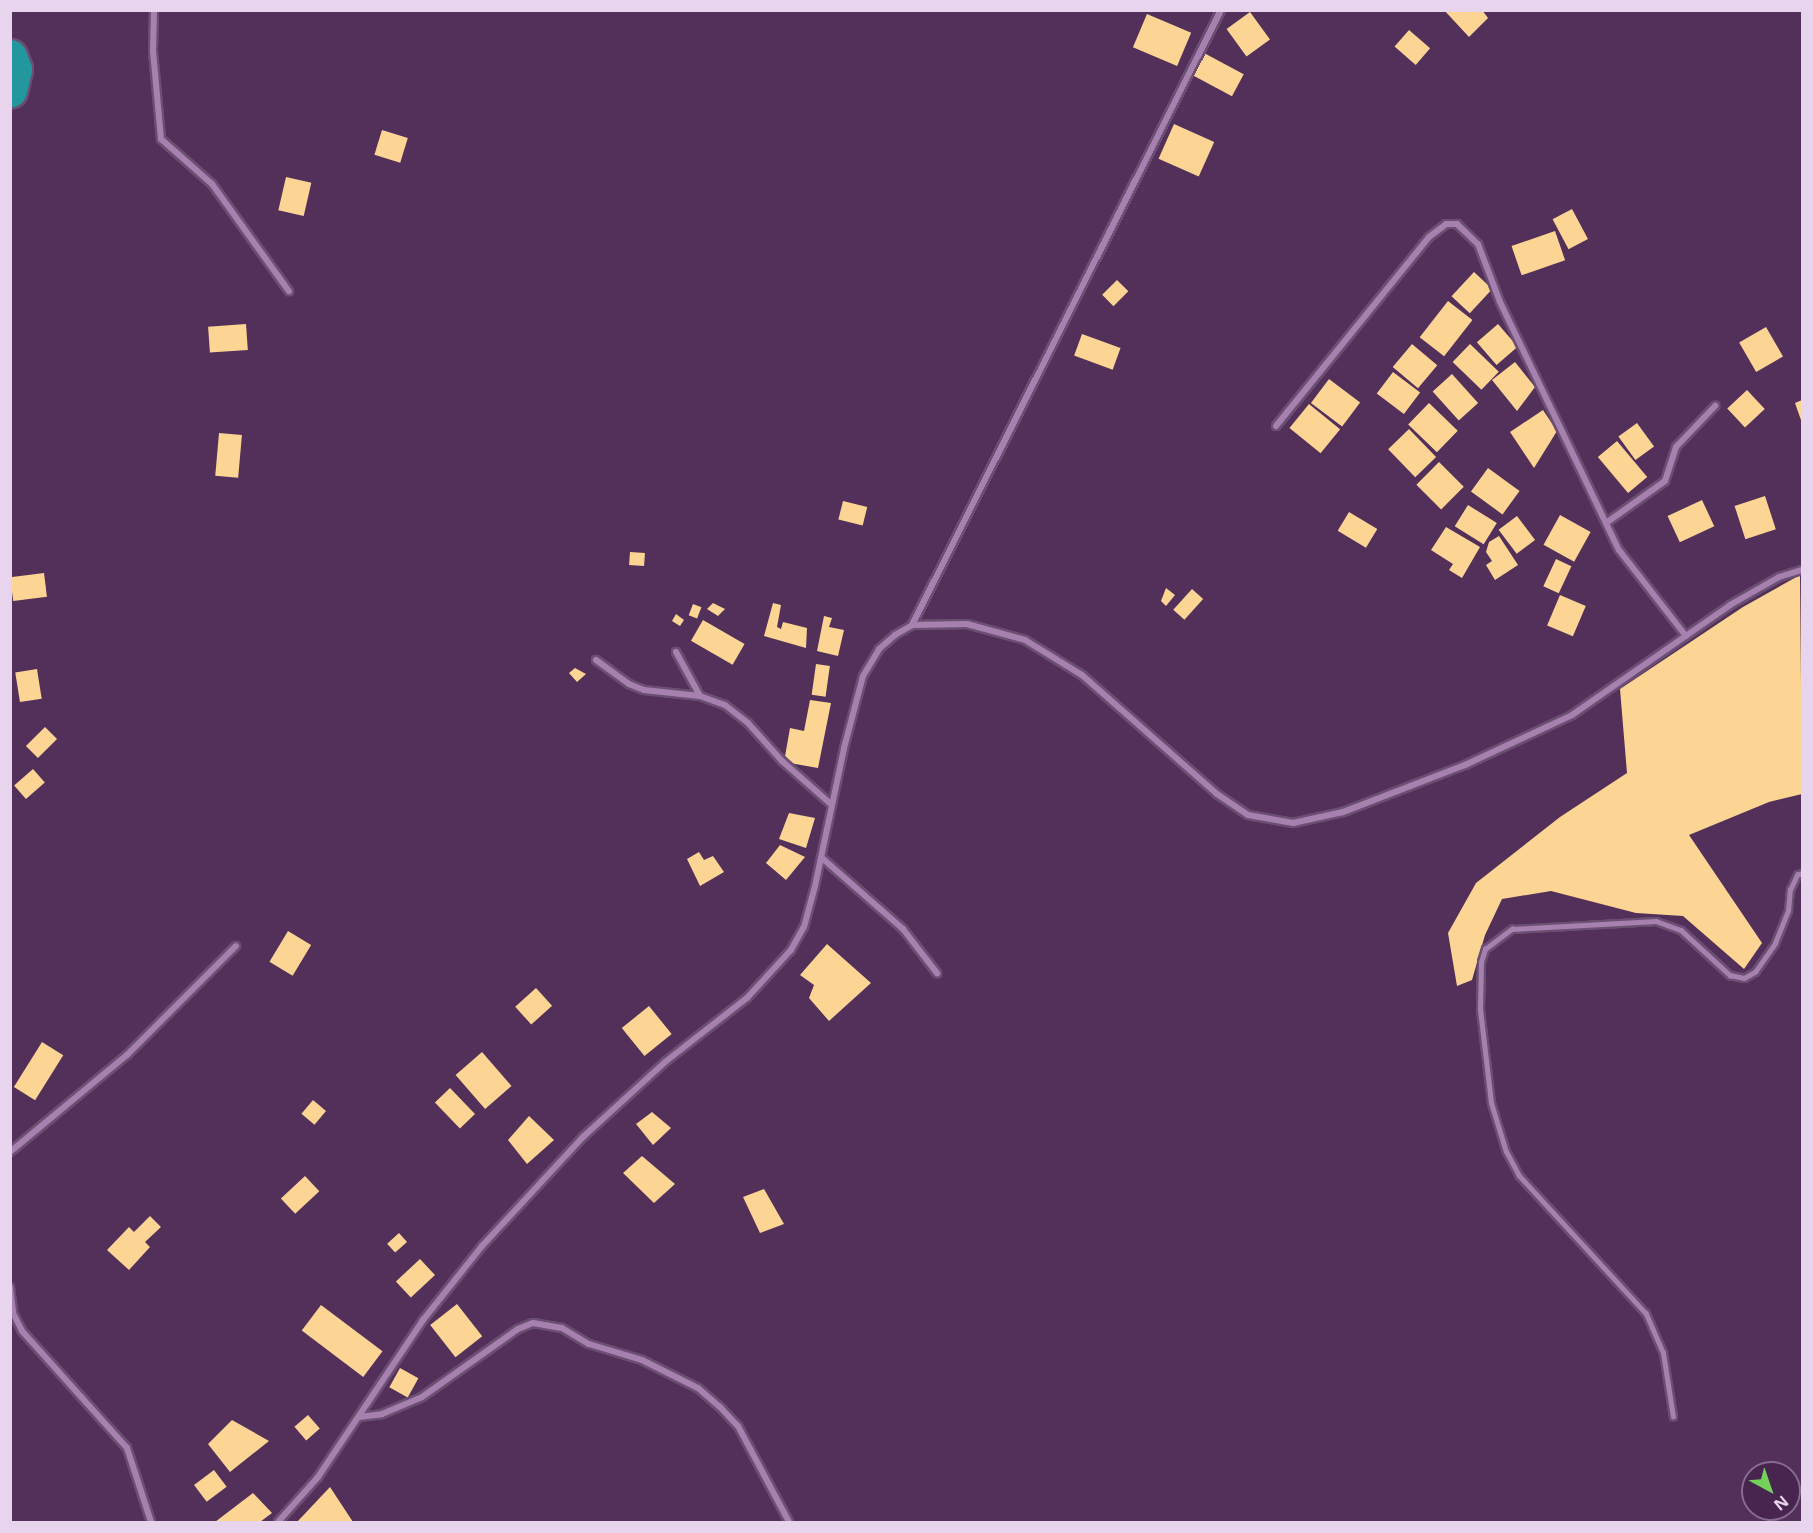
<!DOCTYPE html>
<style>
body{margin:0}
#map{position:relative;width:1813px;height:1533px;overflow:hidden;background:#52305a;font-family:"Noto Sans",sans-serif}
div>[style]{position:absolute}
.building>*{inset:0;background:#fcd595;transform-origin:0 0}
.roads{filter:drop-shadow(2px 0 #6b4f72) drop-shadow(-2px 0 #6b4f72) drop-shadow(0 2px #6b4f72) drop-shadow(0 -2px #6b4f72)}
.lane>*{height:4.5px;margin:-2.25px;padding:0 2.25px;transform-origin:2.25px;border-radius:2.25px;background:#a681b0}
.street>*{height:6px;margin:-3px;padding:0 3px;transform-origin:3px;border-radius:3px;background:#a681b0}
.highway>*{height:33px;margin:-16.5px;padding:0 16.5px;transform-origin:16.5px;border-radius:16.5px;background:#22979d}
span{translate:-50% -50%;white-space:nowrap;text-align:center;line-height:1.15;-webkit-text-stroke:6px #47254f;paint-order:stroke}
.frame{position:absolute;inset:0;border:12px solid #e8d4ed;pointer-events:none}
.north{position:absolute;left:1741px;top:1461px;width:60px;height:60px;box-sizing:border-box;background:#47254f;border:2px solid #876b8e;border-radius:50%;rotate:140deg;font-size:16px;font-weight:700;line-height:24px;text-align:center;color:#e8d4ed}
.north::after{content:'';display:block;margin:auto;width:21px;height:27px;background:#74d25b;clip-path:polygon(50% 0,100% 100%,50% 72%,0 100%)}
</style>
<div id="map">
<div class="building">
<div style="clip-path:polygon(1444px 10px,1482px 10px,1488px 18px,1469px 37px)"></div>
<div style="left:1250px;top:12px;width:34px;height:29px;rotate:54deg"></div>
<div style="left:1147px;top:14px;width:48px;height:36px;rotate:23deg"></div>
<div style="left:1409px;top:30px;width:28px;height:22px;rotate:41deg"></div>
<div style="left:1204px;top:53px;width:45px;height:25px;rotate:28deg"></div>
<div style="left:1174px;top:124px;width:44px;height:38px;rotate:24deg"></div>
<div style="left:382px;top:130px;width:27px;height:26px;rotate:17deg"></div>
<div style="left:286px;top:177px;width:26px;height:34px;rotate:13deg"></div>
<div style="left:1572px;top:209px;width:34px;height:22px;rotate:62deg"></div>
<div style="left:1555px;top:231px;width:31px;height:46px;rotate:71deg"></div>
<div style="left:1474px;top:272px;width:25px;height:33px;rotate:43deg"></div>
<div style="left:1117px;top:280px;width:16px;height:21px;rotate:45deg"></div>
<div style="left:1448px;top:301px;width:31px;height:46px;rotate:38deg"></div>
<div style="left:246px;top:324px;width:26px;height:38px;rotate:86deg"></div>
<div style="left:1498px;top:324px;width:30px;height:28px;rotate:49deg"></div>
<div style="left:1766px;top:327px;width:34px;height:31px;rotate:60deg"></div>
<div style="left:1082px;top:334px;width:41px;height:23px;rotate:20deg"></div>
<div style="left:1412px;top:344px;width:33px;height:30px;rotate:40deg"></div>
<div style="left:1470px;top:344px;width:40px;height:25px;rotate:44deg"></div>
<div style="clip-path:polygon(1515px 362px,1535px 387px,1517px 411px,1492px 380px)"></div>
<div style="left:1393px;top:372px;width:34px;height:27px;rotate:37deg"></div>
<div style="left:1452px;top:374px;width:39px;height:26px;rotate:48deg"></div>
<div style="left:1329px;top:379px;width:39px;height:30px;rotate:37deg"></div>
<div style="left:1747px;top:390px;width:26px;height:27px;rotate:47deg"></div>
<div style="clip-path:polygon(1802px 400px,1802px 423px,1795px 403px)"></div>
<div style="left:1429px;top:403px;width:40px;height:30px;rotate:44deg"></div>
<div style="left:1309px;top:404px;width:40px;height:31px;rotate:39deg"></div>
<div style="clip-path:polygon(1543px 410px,1557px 431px,1534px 468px,1510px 432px)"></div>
<div style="left:1637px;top:423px;width:29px;height:23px;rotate:54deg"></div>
<div style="left:1409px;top:429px;width:39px;height:29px;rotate:46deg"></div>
<div style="left:219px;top:433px;width:23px;height:43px;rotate:5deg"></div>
<div style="left:1617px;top:441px;width:47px;height:25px;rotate:50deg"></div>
<div style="left:1439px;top:462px;width:35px;height:32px;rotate:45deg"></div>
<div style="left:1488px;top:468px;width:39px;height:29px;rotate:36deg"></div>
<div style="left:1765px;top:496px;width:35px;height:32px;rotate:72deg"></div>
<div style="left:1702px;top:500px;width:29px;height:38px;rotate:65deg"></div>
<div style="left:843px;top:501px;width:25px;height:19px;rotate:14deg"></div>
<div style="left:1468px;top:505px;width:34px;height:25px;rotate:32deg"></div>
<div style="left:1349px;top:512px;width:33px;height:22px;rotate:31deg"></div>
<div style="left:1560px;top:515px;width:35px;height:34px;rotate:29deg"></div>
<div style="left:1517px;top:516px;width:30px;height:23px;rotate:53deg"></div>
<div style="clip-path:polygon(1446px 527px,1480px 547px,1462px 578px,1449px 570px,1453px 564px,1431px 550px)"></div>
<div style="clip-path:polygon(1499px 536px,1518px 565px,1495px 580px,1486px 565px,1492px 561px,1486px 552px,1489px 542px)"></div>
<div style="left:630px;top:552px;width:15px;height:13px;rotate:4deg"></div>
<div style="left:1556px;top:559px;width:17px;height:30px;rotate:25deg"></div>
<div style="left:44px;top:573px;width:24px;height:34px;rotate:83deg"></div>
<div style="clip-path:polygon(1800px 575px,1802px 794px,1769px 802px,1689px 835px,1762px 943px,1744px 969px,1683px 916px,1636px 913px,1551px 891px,1502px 899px,1485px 935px,1472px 980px,1457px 986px,1448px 933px,1476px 883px,1560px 817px,1627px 773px,1620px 689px,1743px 607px)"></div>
<div style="clip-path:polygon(1166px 588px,1175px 595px,1166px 606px,1161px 601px)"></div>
<div style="left:1192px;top:589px;width:15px;height:28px;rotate:42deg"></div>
<div style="left:1560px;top:595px;width:28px;height:33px;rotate:23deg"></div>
<div style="clip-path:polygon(713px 603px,725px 609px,718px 616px,707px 609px)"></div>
<div style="clip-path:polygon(773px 603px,781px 605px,777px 627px,781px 629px,783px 622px,807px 628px,806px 648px,764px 636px)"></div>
<div style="left:693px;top:604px;width:9px;height:12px;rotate:21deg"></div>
<div style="clip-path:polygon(676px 614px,684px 620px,680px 626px,672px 621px)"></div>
<div style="clip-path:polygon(824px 616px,832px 618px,829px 627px,844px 630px,838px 656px,817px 651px)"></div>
<div style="left:703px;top:620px;width:48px;height:24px;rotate:30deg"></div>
<div style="left:816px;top:664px;width:14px;height:31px;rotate:8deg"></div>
<div style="clip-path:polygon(575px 668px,586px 674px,577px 682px,569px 673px)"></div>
<div style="left:37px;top:669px;width:30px;height:22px;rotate:81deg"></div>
<div style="clip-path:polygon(810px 700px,831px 703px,818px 768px,784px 762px,790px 728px,804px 731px)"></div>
<div style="left:45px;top:727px;width:17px;height:27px;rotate:45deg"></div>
<div style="left:33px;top:769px;width:18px;height:25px;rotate:49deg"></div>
<div style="clip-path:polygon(789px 813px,815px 818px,806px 848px,779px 839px)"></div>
<div style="clip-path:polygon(780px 845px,805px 857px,786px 880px,766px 863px)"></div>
<div style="clip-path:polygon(699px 852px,704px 860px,713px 856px,724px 872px,700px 886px,687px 859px)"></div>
<div style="left:288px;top:931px;width:27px;height:36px;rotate:31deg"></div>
<div style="clip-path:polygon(827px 944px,871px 983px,829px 1021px,809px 998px,814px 985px,800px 975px)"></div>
<div style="left:536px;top:988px;width:24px;height:28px;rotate:48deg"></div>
<div style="left:649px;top:1006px;width:36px;height:35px;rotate:51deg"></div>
<div style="left:42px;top:1042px;width:25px;height:53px;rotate:32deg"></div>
<div style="left:482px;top:1052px;width:45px;height:35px;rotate:49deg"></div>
<div style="left:450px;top:1088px;width:36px;height:21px;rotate:46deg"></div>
<div style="left:313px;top:1100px;width:17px;height:18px;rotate:40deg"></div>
<div style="clip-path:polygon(652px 1112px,671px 1128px,653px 1145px,636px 1124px)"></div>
<div style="clip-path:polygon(529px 1116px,554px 1140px,527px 1164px,508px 1140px)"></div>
<div style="clip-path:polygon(642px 1156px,675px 1184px,654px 1203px,623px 1173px)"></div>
<div style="left:305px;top:1176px;width:21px;height:33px;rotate:47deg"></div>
<div style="clip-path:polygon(764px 1189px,784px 1224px,760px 1233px,743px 1197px)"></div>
<div style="clip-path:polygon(150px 1216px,161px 1227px,145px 1242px,150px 1247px,129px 1270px,107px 1250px,129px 1227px,134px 1232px)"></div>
<div style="left:399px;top:1233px;width:12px;height:16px;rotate:48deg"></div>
<div style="left:420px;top:1259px;width:22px;height:33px;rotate:47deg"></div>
<div style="left:457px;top:1304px;width:41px;height:34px;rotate:52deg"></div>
<div style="left:321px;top:1305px;width:77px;height:32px;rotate:37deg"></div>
<div style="left:400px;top:1368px;width:21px;height:22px;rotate:29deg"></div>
<div style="left:308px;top:1415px;width:18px;height:18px;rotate:49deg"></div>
<div style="clip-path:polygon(232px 1420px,269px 1441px,230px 1472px,208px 1444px)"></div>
<div style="left:214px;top:1470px;width:21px;height:25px;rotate:53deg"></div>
<div style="clip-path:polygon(330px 1487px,353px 1522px,297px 1522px)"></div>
<div style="clip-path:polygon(253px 1493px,272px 1513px,260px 1522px,215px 1522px)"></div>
</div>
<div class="roads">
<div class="lane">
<div style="left:1673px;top:1417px;width:65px;rotate:-98.9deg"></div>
<div style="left:1663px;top:1353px;width:43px;rotate:-113.6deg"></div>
<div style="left:1646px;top:1314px;width:188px;rotate:-132.6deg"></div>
<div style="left:1519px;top:1176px;width:27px;rotate:-118deg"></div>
<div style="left:1506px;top:1152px;width:51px;rotate:-107deg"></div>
<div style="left:1491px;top:1103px;width:95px;rotate:-96.7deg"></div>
<div style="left:1480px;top:1009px;width:47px;rotate:-88.8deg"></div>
<div style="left:1481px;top:962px;width:14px;rotate:-73deg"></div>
<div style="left:1485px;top:949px;width:34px;rotate:-37deg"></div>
<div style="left:1512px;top:929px;width:144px;rotate:-3.2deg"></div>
<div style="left:1656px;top:921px;width:27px;rotate:20deg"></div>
<div style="left:1681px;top:930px;width:67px;rotate:42.6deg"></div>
<div style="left:1730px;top:975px;width:14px;rotate:12deg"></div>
<div style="left:1744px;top:978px;width:13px;rotate:-29deg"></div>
<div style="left:1755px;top:972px;width:35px;rotate:-55deg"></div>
<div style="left:1775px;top:943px;width:35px;rotate:-68deg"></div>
<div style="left:1788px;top:911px;width:21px;rotate:-85deg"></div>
<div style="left:1790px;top:890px;width:17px;rotate:-65deg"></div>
<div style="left:1797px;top:875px;width:5px;rotate:-22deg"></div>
</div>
<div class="street">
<div style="left:154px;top:10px;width:41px;rotate:91.4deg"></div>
<div style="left:153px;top:51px;width:88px;rotate:84.8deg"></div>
<div style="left:161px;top:139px;width:68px;rotate:41.4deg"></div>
<div style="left:212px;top:184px;width:132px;rotate:54.3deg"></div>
<div style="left:1276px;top:426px;width:243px;rotate:-51deg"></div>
<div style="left:1429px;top:237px;width:21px;rotate:-37deg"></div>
<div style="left:1446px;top:224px;width:11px"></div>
<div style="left:1457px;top:224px;width:29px;rotate:44deg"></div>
<div style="left:1478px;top:244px;width:62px;rotate:69.2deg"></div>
<div style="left:1500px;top:302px;width:275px;rotate:64.4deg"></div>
<div style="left:1619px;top:550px;width:109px;rotate:52.1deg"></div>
<div style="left:1606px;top:523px;width:72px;rotate:-35.4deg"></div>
<div style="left:1665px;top:481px;width:36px;rotate:-72deg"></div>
<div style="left:1676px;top:447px;width:57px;rotate:-46.4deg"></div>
<div style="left:912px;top:625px;width:688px;rotate:-63.32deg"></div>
<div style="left:676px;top:652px;width:50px;rotate:61.4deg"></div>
<div style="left:596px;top:660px;width:41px;rotate:36deg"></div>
<div style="left:629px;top:684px;width:16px;rotate:22deg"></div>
<div style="left:644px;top:690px;width:56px;rotate:6.1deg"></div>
<div style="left:700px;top:696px;width:27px;rotate:20deg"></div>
<div style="left:725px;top:705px;width:29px;rotate:38deg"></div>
<div style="left:748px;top:723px;width:51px;rotate:48.2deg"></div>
<div style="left:782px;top:761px;width:65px;rotate:41.3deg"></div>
<div style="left:822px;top:858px;width:108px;rotate:41.2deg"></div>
<div style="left:903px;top:929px;width:56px;rotate:52.3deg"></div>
<div style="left:10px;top:1152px;width:152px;rotate:-39.7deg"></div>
<div style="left:127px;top:1055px;width:154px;rotate:-45deg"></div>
<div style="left:10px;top:1287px;width:26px;rotate:83deg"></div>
<div style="left:13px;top:1313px;width:20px;rotate:63deg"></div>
<div style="left:22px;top:1331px;width:157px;rotate:48.1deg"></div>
<div style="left:127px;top:1448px;width:78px;rotate:72deg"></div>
<div style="left:359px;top:1417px;width:23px;rotate:-7deg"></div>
<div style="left:382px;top:1414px;width:43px;rotate:-23deg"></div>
<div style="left:422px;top:1397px;width:118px;rotate:-35.3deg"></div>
<div style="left:518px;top:1329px;width:16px;rotate:-22deg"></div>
<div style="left:533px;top:1323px;width:29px;rotate:10deg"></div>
<div style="left:562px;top:1328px;width:31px;rotate:31deg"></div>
<div style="left:589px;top:1344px;width:55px;rotate:16.8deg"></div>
<div style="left:642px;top:1360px;width:63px;rotate:26.6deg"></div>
<div style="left:698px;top:1388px;width:29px;rotate:41deg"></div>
<div style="left:720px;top:1407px;width:26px;rotate:47deg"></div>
<div style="left:738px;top:1426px;width:109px;rotate:62deg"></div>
<div style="left:278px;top:1522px;width:60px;rotate:-48.4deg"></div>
<div style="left:318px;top:1477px;width:189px;rotate:-56.2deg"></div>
<div style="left:423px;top:1320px;width:95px;rotate:-51.4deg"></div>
<div style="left:482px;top:1246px;width:149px;rotate:-47.2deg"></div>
<div style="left:583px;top:1137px;width:111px;rotate:-42.4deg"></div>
<div style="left:665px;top:1062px;width:104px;rotate:-38deg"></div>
<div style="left:747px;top:998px;width:65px;rotate:-47.5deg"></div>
<div style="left:791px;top:950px;width:26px;rotate:-61deg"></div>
<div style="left:804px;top:927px;width:42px;rotate:-75deg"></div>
<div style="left:815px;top:886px;width:141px;rotate:-78.1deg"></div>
<div style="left:844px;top:748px;width:74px;rotate:-75.2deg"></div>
<div style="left:863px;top:676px;width:31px;rotate:-59deg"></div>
<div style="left:879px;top:649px;width:21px;rotate:-41deg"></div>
<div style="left:895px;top:635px;width:20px;rotate:-30deg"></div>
<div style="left:912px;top:625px;width:55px;rotate:-1deg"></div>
<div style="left:967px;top:624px;width:60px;rotate:15.4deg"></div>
<div style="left:1025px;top:640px;width:67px;rotate:31.6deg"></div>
<div style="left:1082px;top:675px;width:180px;rotate:41.4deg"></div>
<div style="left:1217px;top:794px;width:37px;rotate:34deg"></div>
<div style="left:1248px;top:815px;width:46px;rotate:10.1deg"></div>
<div style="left:1293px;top:823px;width:51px;rotate:-12.4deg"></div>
<div style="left:1343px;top:812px;width:131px;rotate:-21.1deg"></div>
<div style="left:1465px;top:765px;width:118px;rotate:-25deg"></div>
<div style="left:1572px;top:715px;width:193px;rotate:-34.8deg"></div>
<div style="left:1730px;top:605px;width:56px;rotate:-29.7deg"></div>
<div style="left:1779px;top:577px;width:24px;rotate:-17deg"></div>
</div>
<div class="highway">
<div style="left:10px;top:56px;width:14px;rotate:69deg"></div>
<div style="left:15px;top:69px;width:22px;rotate:103deg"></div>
</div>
</div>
<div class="frame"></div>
<div class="north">N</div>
</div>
